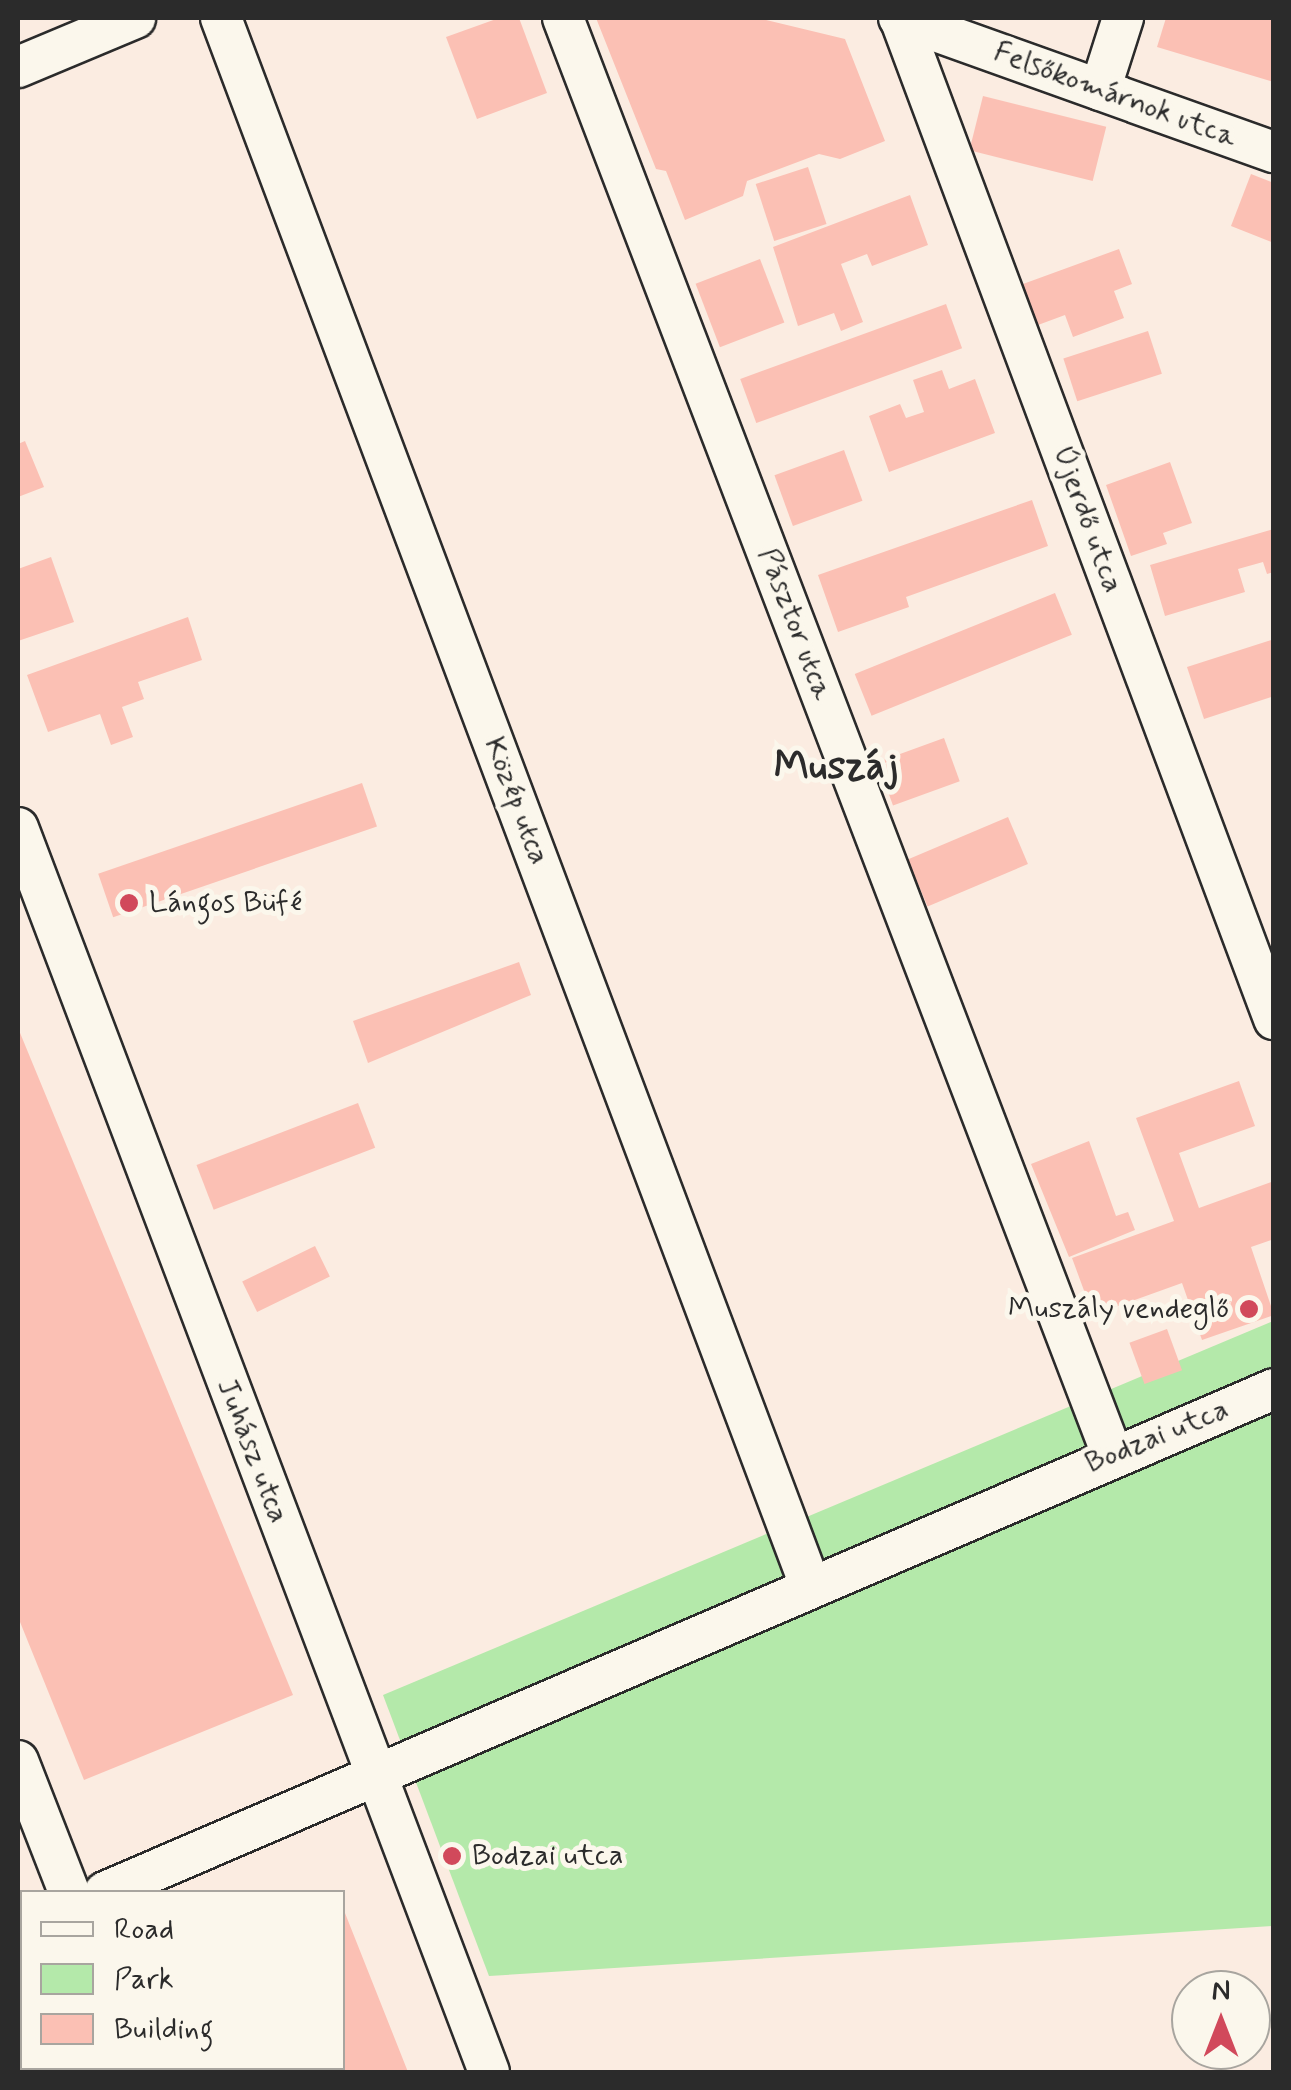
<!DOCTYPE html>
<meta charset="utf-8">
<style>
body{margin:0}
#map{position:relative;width:1291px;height:2090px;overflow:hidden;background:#fbece1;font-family:Mynerve,sans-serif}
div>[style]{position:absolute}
.green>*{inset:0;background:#b4e9aa}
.building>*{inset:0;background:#fbc0b4;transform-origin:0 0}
.roads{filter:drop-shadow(2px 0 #2b2b2b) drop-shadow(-2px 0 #2b2b2b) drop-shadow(0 2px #2b2b2b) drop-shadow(0 -2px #2b2b2b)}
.minor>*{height:40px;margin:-20px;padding:0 20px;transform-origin:20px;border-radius:20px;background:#fbf7ec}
.dots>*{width:28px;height:28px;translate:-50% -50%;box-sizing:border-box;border:5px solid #fbf7ec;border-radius:50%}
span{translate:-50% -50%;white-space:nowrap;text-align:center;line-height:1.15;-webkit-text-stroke:10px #fbf7ec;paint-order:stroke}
.street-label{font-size:30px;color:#2b2b2b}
.poi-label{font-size:30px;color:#2b2b2b}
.left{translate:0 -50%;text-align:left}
.right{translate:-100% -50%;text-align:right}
.district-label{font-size:40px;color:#2b2b2b;font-weight:700}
.frame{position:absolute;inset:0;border:20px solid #2b2b2b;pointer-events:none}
.legend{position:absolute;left:20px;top:1890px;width:325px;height:180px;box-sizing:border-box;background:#fbf7ec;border:2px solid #a8a59f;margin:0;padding:12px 18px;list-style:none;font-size:30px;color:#2b2b2b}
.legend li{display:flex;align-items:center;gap:20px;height:50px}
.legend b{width:50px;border:2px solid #a8a59f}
.north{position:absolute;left:1171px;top:1970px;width:100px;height:100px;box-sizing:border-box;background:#fbf7ec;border:2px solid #a8a59f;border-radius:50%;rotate:0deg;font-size:28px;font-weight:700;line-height:40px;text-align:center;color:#2b2b2b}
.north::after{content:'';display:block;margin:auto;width:35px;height:45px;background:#d1495b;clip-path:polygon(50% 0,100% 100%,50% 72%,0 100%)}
</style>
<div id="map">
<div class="green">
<div style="clip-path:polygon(1273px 1321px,1273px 1926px,489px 1976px,383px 1695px)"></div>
</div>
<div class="building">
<div style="clip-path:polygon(499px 18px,519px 18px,547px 93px,477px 119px,446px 37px)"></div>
<div style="clip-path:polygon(596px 18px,758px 18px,845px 39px,885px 141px,840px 159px,819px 154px,747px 181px,743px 196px,685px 220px,666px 171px,656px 169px)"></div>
<div style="clip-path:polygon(1166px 18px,1274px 18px,1274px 82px,1157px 47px)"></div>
<div style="left:983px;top:96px;width:127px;height:56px;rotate:14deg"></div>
<div style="left:808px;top:167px;width:60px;height:55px;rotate:72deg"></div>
<div style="clip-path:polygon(1251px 174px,1274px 183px,1274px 243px,1231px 226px)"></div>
<div style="clip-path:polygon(910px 195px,928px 245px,872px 266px,867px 254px,841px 264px,863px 322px,841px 331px,834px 313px,798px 326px,773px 247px)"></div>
<div style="clip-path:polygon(1119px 249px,1132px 284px,1114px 291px,1124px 318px,1073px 337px,1065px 315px,1038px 325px,1023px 284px)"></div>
<div style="left:760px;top:259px;width:68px;height:69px;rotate:69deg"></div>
<div style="left:946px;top:304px;width:47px;height:219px;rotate:70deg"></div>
<div style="left:1148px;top:331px;width:45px;height:89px;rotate:72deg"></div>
<div style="clip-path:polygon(942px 370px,949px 389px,975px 379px,995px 433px,889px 472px,869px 416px,900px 404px,906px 418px,924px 412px,913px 380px)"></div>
<div style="clip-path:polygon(25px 441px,44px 487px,18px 497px,18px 444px)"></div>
<div style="left:844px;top:450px;width:54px;height:74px;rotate:70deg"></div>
<div style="clip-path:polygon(1170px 462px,1192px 523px,1163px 533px,1167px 544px,1131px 556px,1106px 485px)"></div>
<div style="clip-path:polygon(1032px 500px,1048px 546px,906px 597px,909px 607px,838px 632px,818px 575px)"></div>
<div style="clip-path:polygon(1274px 529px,1274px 572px,1267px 574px,1263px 562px,1238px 569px,1245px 592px,1165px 616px,1150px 565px)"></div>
<div style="clip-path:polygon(51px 557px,74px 622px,18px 641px,18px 569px)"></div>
<div style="left:1055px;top:593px;width:45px;height:216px;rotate:68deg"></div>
<div style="clip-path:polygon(188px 617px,202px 660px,138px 682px,144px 699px,122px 707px,133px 737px,111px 745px,100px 714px,48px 732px,27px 675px)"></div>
<div style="clip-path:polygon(1274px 639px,1274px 696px,1204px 719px,1187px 667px)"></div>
<div style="left:944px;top:738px;width:46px;height:71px;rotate:70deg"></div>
<div style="left:362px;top:783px;width:46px;height:279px;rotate:71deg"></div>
<div style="left:1008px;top:817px;width:51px;height:109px;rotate:67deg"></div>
<div style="clip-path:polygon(519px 962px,531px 995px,368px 1063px,353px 1021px)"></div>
<div style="clip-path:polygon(18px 1028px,293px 1695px,84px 1780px,18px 1617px)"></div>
<div style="clip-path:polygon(1239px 1081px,1255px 1126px,1179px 1153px,1199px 1208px,1274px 1181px,1274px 1239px,1251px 1247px,1274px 1315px,1202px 1340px,1182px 1283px,1093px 1315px,1072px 1258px,1174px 1221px,1136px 1118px)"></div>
<div style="left:358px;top:1103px;width:48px;height:173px;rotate:69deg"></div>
<div style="clip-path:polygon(1089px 1141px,1116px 1216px,1128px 1212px,1135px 1230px,1069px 1257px,1031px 1164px)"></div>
<div style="left:315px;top:1246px;width:34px;height:81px;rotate:64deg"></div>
<div style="left:1167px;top:1329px;width:44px;height:40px;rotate:70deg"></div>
<div style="clip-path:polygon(342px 1908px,343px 1908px,408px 2072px,300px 2072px,299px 2068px,342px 2068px)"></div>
<div style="clip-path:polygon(22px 2028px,22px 2068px,107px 2072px,18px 2072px)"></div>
</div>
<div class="roads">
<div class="minor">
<div style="left:221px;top:18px;width:1674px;rotate:69.4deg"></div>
<div style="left:563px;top:18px;width:1537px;rotate:69.08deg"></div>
<div style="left:899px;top:18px;width:398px;rotate:19.7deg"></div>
<div style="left:900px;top:18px;width:1069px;rotate:69.51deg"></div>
<div style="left:18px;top:67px;width:127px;rotate:-22.7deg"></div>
<div style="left:1100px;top:90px;width:76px;rotate:-72.3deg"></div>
<div style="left:18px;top:828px;width:1330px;rotate:69.26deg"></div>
<div style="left:18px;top:1761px;width:141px;rotate:68.7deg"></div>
<div style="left:105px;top:1892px;width:1273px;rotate:-23.28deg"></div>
<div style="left:18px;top:1931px;width:4px;rotate:-27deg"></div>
</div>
</div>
<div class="dots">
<div style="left:129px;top:903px;background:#d1495b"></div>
<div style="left:1249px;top:1309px;background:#d1495b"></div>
<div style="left:452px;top:1856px;background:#d1495b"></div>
</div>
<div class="street-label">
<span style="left:1115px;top:95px;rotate:20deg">Felsőkomárnok utca</span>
<span style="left:1087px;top:519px;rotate:70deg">Újerdő utca</span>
<span style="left:795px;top:624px;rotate:69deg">Pásztor utca</span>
<span style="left:516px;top:801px;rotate:69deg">Közép utca</span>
<span style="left:1157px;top:1437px;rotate:-22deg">Bodzai utca</span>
<span style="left:252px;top:1451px;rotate:69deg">Juhász utca</span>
</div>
<div class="poi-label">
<span class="left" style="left:149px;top:903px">Lángos Büfé</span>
<span class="right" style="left:1229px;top:1309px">Muszály vendeglő</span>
<span class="left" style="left:472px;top:1856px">Bodzai utca</span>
</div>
<div class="district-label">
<span style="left:836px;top:767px">Muszáj</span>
</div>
<div class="frame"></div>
<ul class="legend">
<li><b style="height:12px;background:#fbf7ec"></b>Road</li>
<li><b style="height:28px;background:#b4e9aa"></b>Park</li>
<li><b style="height:28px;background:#fbc0b4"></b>Building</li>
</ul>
<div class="north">N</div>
</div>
